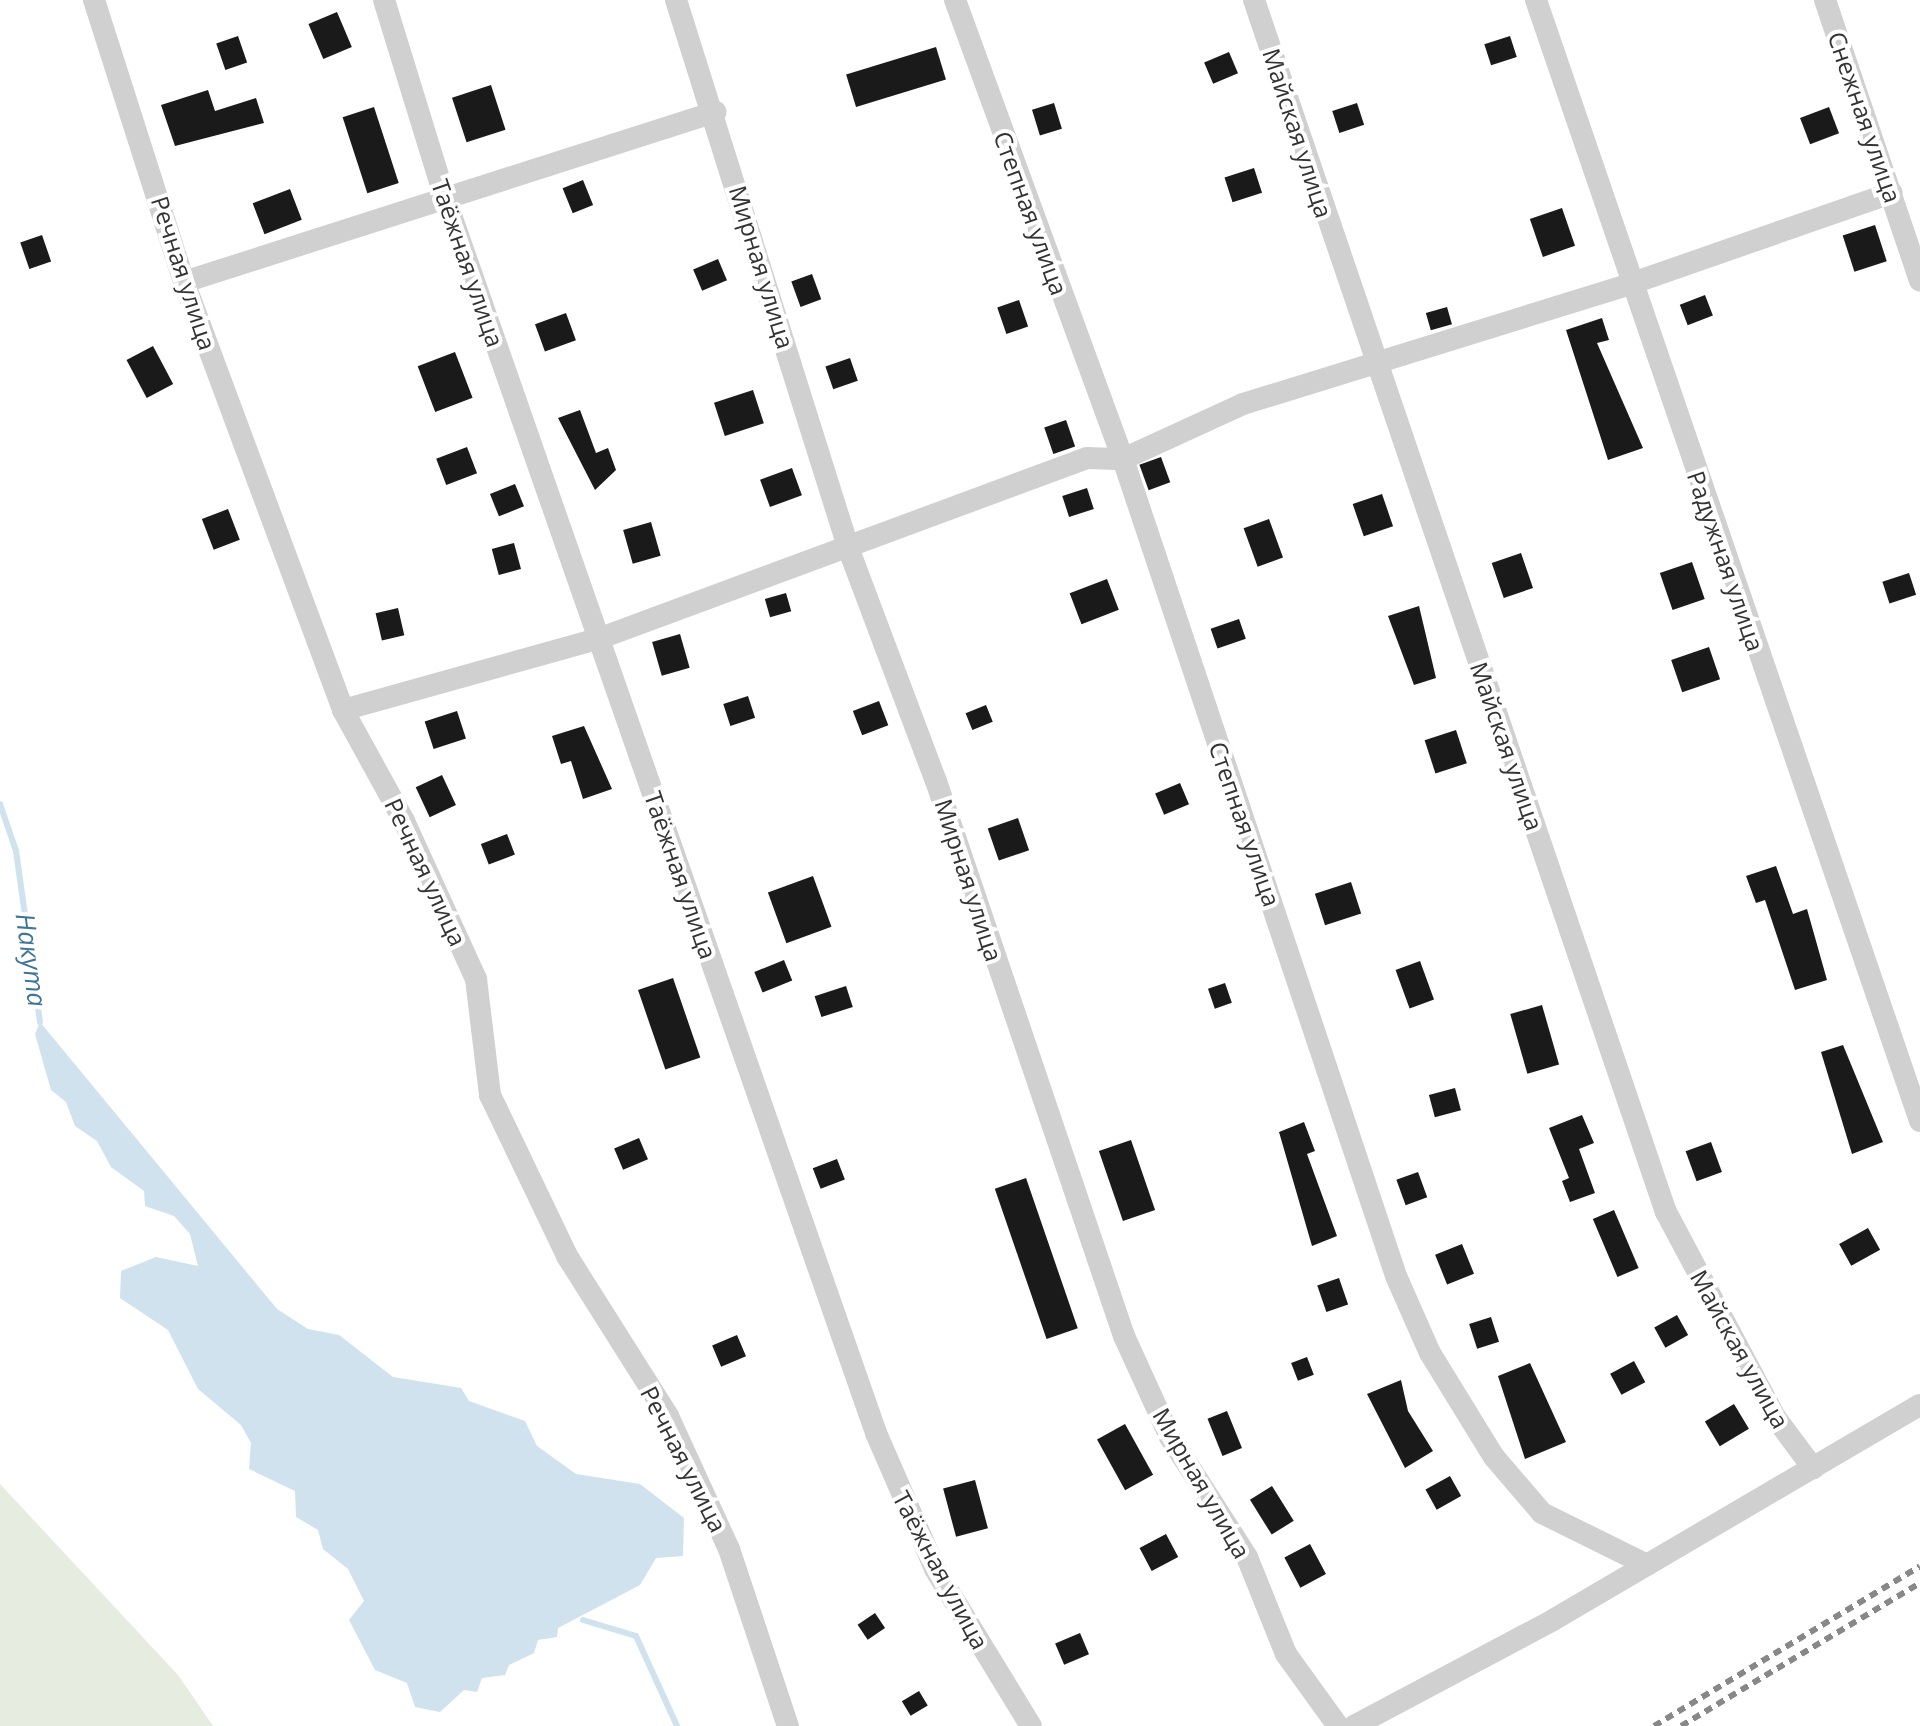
<!DOCTYPE html>
<meta charset="utf-8">
<style>
body{margin:0}
#map{position:relative;width:1920px;height:1726px;overflow:hidden;background:#fff;font-family:"Open Sans",sans-serif}
div>[style]{position:absolute}
.green>*{inset:0;background:#e6ecdf}
.water>*{inset:0;background:#cfe2ee}
.stream>*{height:6px;margin:-3px;padding:0 3px;transform-origin:3px;border-radius:3px;background:#cfe2ee}
.building>*{inset:0;background:#1a1a1a;transform-origin:0 0}
.minor>*{height:22px;margin:-11px;padding:0 11px;transform-origin:11px;border-radius:11px;background:#d0d0d0}
.rail>*{height:6px;margin-top:-3px;transform-origin:0;background:repeating-linear-gradient(90deg,#888 0 8px,transparent 0 14px)}
span{translate:-50% -50%;white-space:nowrap;text-align:center;line-height:1.15;-webkit-text-stroke:8px #fff;paint-order:stroke}
.street-label{font-size:24px;color:#333}
.water-label{font-size:26px;color:#3f7597;font-style:italic}
</style>
<div id="map">
<div class="green">
<div style="clip-path:polygon(0 1484px,178px 1675px,213px 1726px,0 1726px)"></div>
</div>
<div class="water">
<div style="clip-path:polygon(40px 1022px,277px 1309px,308px 1329px,339px 1335px,393px 1377px,461px 1388px,469px 1401px,525px 1421px,537px 1446px,576px 1474px,640px 1484px,684px 1518px,683px 1556px,656px 1558px,640px 1585px,558px 1628px,557px 1637px,538px 1640px,534px 1653px,509px 1665px,505px 1675px,482px 1678px,477px 1692px,464px 1690px,440px 1712px,415px 1707px,407px 1683px,375px 1670px,349px 1620px,364px 1601px,348px 1569px,323px 1549px,318px 1530px,296px 1517px,295px 1491px,249px 1469px,251px 1443px,241px 1425px,198px 1389px,168px 1330px,120px 1298px,121px 1271px,156px 1257px,198px 1266px,190px 1234px,174px 1216px,145px 1206px,144px 1191px,111px 1167px,97px 1141px,75px 1126px,66px 1102px,51px 1090px,35px 1034px)"></div>
</div>
<div class="stream">
<div style="left:0;top:804px;width:50px;rotate:71.2deg"></div>
<div style="left:16px;top:851px;width:173px;rotate:82deg"></div>
<div style="left:583px;top:1620px;width:55px;rotate:16.8deg"></div>
<div style="left:636px;top:1636px;width:99px;rotate:65.5deg"></div>
</div>
<div class="building">
<div style="left:337px;top:12px;width:38px;height:31px;rotate:67deg"></div>
<div style="left:238px;top:36px;width:28px;height:23px;rotate:71deg"></div>
<div style="left:1510px;top:36px;width:22px;height:27px;rotate:72deg"></div>
<div style="left:936px;top:47px;width:34px;height:94px;rotate:73deg"></div>
<div style="left:1229px;top:52px;width:23px;height:27px;rotate:67deg"></div>
<div style="left:491px;top:85px;width:47px;height:41px;rotate:72deg"></div>
<div style="clip-path:polygon(208px 90px,215px 111px,256px 98px,264px 123px,175px 146px,161px 105px)"></div>
<div style="left:1054px;top:103px;width:27px;height:23px;rotate:73deg"></div>
<div style="left:1357px;top:103px;width:23px;height:26px;rotate:72deg"></div>
<div style="left:374px;top:107px;width:80px;height:33px;rotate:72deg"></div>
<div style="left:1829px;top:107px;width:28px;height:31px;rotate:69deg"></div>
<div style="left:1254px;top:168px;width:26px;height:31px;rotate:72deg"></div>
<div style="left:583px;top:180px;width:27px;height:22px;rotate:68deg"></div>
<div style="left:290px;top:189px;width:33px;height:40px;rotate:69deg"></div>
<div style="left:1562px;top:208px;width:40px;height:34px;rotate:71deg"></div>
<div style="left:1875px;top:225px;width:38px;height:34px;rotate:72deg"></div>
<div style="left:42px;top:235px;width:28px;height:23px;rotate:71deg"></div>
<div style="left:718px;top:259px;width:23px;height:27px;rotate:67deg"></div>
<div style="left:812px;top:274px;width:27px;height:22px;rotate:70deg"></div>
<div style="left:1705px;top:295px;width:22px;height:27px;rotate:69deg"></div>
<div style="left:1019px;top:300px;width:28px;height:23px;rotate:71deg"></div>
<div style="left:1447px;top:307px;width:18px;height:22px;rotate:74deg"></div>
<div style="left:566px;top:313px;width:29px;height:33px;rotate:70deg"></div>
<div style="clip-path:polygon(1602px 318px,1609px 340px,1597px 343px,1643px 448px,1608px 460px,1566px 330px)"></div>
<div style="left:153px;top:346px;width:43px;height:30px;rotate:62deg"></div>
<div style="left:455px;top:352px;width:49px;height:40px;rotate:69deg"></div>
<div style="left:850px;top:358px;width:24px;height:26px;rotate:71deg"></div>
<div style="left:753px;top:390px;width:35px;height:41px;rotate:72deg"></div>
<div style="clip-path:polygon(580px 410px,596px 453px,608px 448px,616px 470px,595px 490px,558px 418px)"></div>
<div style="left:1066px;top:420px;width:28px;height:23px;rotate:71deg"></div>
<div style="left:467px;top:447px;width:28px;height:33px;rotate:69deg"></div>
<div style="left:1161px;top:457px;width:27px;height:23px;rotate:70deg"></div>
<div style="left:792px;top:468px;width:29px;height:34px;rotate:70deg"></div>
<div style="left:515px;top:484px;width:24px;height:27px;rotate:68deg"></div>
<div style="left:1087px;top:488px;width:22px;height:26px;rotate:72deg"></div>
<div style="left:1382px;top:494px;width:34px;height:31px;rotate:71deg"></div>
<div style="left:228px;top:509px;width:33px;height:28px;rotate:69deg"></div>
<div style="left:1269px;top:519px;width:41px;height:27px;rotate:70deg"></div>
<div style="left:651px;top:522px;width:35px;height:29px;rotate:74deg"></div>
<div style="left:514px;top:543px;width:27px;height:23px;rotate:75deg"></div>
<div style="left:1521px;top:553px;width:37px;height:31px;rotate:71deg"></div>
<div style="left:1692px;top:562px;width:39px;height:34px;rotate:71deg"></div>
<div style="left:1909px;top:573px;width:23px;height:28px;rotate:72deg"></div>
<div style="left:1107px;top:579px;width:33px;height:40px;rotate:69deg"></div>
<div style="left:786px;top:593px;width:19px;height:22px;rotate:74deg"></div>
<div style="clip-path:polygon(1419px 606px,1436px 678px,1414px 685px,1388px 616px)"></div>
<div style="left:398px;top:608px;width:28px;height:23px;rotate:77deg"></div>
<div style="left:1239px;top:619px;width:21px;height:30px;rotate:71deg"></div>
<div style="left:680px;top:634px;width:35px;height:29px;rotate:74deg"></div>
<div style="left:1709px;top:647px;width:34px;height:40px;rotate:71deg"></div>
<div style="left:748px;top:696px;width:23px;height:26px;rotate:72deg"></div>
<div style="left:879px;top:701px;width:26px;height:28px;rotate:69deg"></div>
<div style="left:986px;top:705px;width:18px;height:22px;rotate:68deg"></div>
<div style="left:457px;top:711px;width:29px;height:34px;rotate:72deg"></div>
<div style="clip-path:polygon(584px 726px,612px 789px,583px 799px,571px 761px,561px 764px,552px 736px)"></div>
<div style="left:1456px;top:730px;width:35px;height:33px;rotate:72deg"></div>
<div style="left:442px;top:775px;width:33px;height:29px;rotate:65deg"></div>
<div style="left:1180px;top:783px;width:23px;height:27px;rotate:67deg"></div>
<div style="left:1018px;top:818px;width:34px;height:32px;rotate:71deg"></div>
<div style="left:507px;top:834px;width:22px;height:28px;rotate:69deg"></div>
<div style="clip-path:polygon(1776px 866px,1793px 914px,1807px 909px,1827px 980px,1795px 990px,1765px 900px,1756px 903px,1746px 876px)"></div>
<div style="left:813px;top:876px;width:54px;height:48px;rotate:70deg"></div>
<div style="left:1351px;top:882px;width:33px;height:38px;rotate:72deg"></div>
<div style="left:784px;top:960px;width:22px;height:32px;rotate:68deg"></div>
<div style="left:1420px;top:961px;width:41px;height:26px;rotate:70deg"></div>
<div style="left:673px;top:978px;width:84px;height:37px;rotate:71deg"></div>
<div style="left:1225px;top:983px;width:21px;height:18px;rotate:71deg"></div>
<div style="left:846px;top:986px;width:22px;height:33px;rotate:72deg"></div>
<div style="left:1542px;top:1005px;width:62px;height:33px;rotate:74deg"></div>
<div style="clip-path:polygon(1843px 1045px,1883px 1142px,1852px 1154px,1821px 1052px)"></div>
<div style="left:1455px;top:1088px;width:23px;height:27px;rotate:75deg"></div>
<div style="clip-path:polygon(1582px 1115px,1594px 1143px,1579px 1149px,1595px 1193px,1570px 1202px,1562px 1181px,1569px 1178px,1549px 1128px)"></div>
<div style="clip-path:polygon(1304px 1122px,1315px 1151px,1307px 1154px,1337px 1236px,1312px 1246px,1279px 1132px)"></div>
<div style="left:639px;top:1138px;width:23px;height:27px;rotate:67deg"></div>
<div style="left:1131px;top:1140px;width:74px;height:34px;rotate:71deg"></div>
<div style="left:1711px;top:1142px;width:32px;height:27px;rotate:70deg"></div>
<div style="left:837px;top:1159px;width:22px;height:26px;rotate:69deg"></div>
<div style="left:1418px;top:1172px;width:27px;height:23px;rotate:70deg"></div>
<div style="left:1026px;top:1178px;width:159px;height:33px;rotate:71deg"></div>
<div style="left:1614px;top:1210px;width:63px;height:23px;rotate:67deg"></div>
<div style="left:1868px;top:1228px;width:25px;height:33px;rotate:61deg"></div>
<div style="left:1462px;top:1244px;width:32px;height:29px;rotate:68deg"></div>
<div style="left:1339px;top:1278px;width:28px;height:23px;rotate:71deg"></div>
<div style="left:1677px;top:1315px;width:23px;height:26px;rotate:61deg"></div>
<div style="left:1491px;top:1317px;width:26px;height:23px;rotate:72deg"></div>
<div style="left:737px;top:1335px;width:23px;height:27px;rotate:67deg"></div>
<div style="left:1307px;top:1357px;width:19px;height:17px;rotate:69deg"></div>
<div style="left:1634px;top:1361px;width:24px;height:27px;rotate:62deg"></div>
<div style="clip-path:polygon(1530px 1363px,1566px 1442px,1525px 1459px,1498px 1376px)"></div>
<div style="clip-path:polygon(1401px 1380px,1408px 1411px,1433px 1451px,1405px 1468px,1367px 1394px)"></div>
<div style="left:1734px;top:1404px;width:29px;height:34px;rotate:59deg"></div>
<div style="left:1227px;top:1411px;width:40px;height:21px;rotate:68deg"></div>
<div style="left:1125px;top:1424px;width:58px;height:32px;rotate:61deg"></div>
<div style="left:1450px;top:1476px;width:23px;height:28px;rotate:61deg"></div>
<div style="left:975px;top:1480px;width:50px;height:33px;rotate:75deg"></div>
<div style="left:1272px;top:1486px;width:41px;height:26px;rotate:58deg"></div>
<div style="left:1166px;top:1534px;width:26px;height:30px;rotate:62deg"></div>
<div style="left:1310px;top:1544px;width:34px;height:29px;rotate:62deg"></div>
<div style="left:875px;top:1613px;width:18px;height:21px;rotate:56deg"></div>
<div style="left:1080px;top:1633px;width:23px;height:27px;rotate:67deg"></div>
<div style="left:919px;top:1691px;width:17px;height:20px;rotate:59deg"></div>
</div>
<div class="minor">
<div style="left:94px;top:0;width:296px;rotate:72.3deg"></div>
<div style="left:184px;top:282px;width:457px;rotate:69.6deg"></div>
<div style="left:343px;top:710px;width:127px;rotate:61.2deg"></div>
<div style="left:404px;top:821px;width:174px;rotate:65.5deg"></div>
<div style="left:476px;top:979px;width:117px;rotate:83.1deg"></div>
<div style="left:490px;top:1095px;width:178px;rotate:64.4deg"></div>
<div style="left:567px;top:1256px;width:189px;rotate:57.7deg"></div>
<div style="left:668px;top:1416px;width:146px;rotate:65.4deg"></div>
<div style="left:729px;top:1549px;width:187px;rotate:71.6deg"></div>
<div style="left:384px;top:0;width:207px;rotate:72.9deg"></div>
<div style="left:445px;top:198px;width:1308px;rotate:70.76deg"></div>
<div style="left:876px;top:1433px;width:148px;rotate:66.5deg"></div>
<div style="left:935px;top:1569px;width:184px;rotate:58.6deg"></div>
<div style="left:676px;top:0;width:577px;rotate:72.54deg"></div>
<div style="left:849px;top:550px;width:247px;rotate:69.4deg"></div>
<div style="left:936px;top:781px;width:586px;rotate:71.29deg"></div>
<div style="left:1124px;top:1336px;width:111px;rotate:65.5deg"></div>
<div style="left:1170px;top:1437px;width:143px;rotate:57.3deg"></div>
<div style="left:1247px;top:1557px;width:105px;rotate:68.1deg"></div>
<div style="left:1286px;top:1654px;width:89px;rotate:54.2deg"></div>
<div style="left:955px;top:0;width:489px;rotate:69.9deg"></div>
<div style="left:1123px;top:459px;width:861px;rotate:71.52deg"></div>
<div style="left:1396px;top:1276px;width:84px;rotate:66.2deg"></div>
<div style="left:1430px;top:1353px;width:122px;rotate:58.4deg"></div>
<div style="left:1494px;top:1457px;width:74px;rotate:49.4deg"></div>
<div style="left:1542px;top:1513px;width:117px;rotate:26.3deg"></div>
<div style="left:1254px;top:0;width:1280px;rotate:71.23deg"></div>
<div style="left:1666px;top:1212px;width:232px;rotate:62deg"></div>
<div style="left:1775px;top:1417px;width:64px;rotate:53.3deg"></div>
<div style="left:1536px;top:0;width:1185px;rotate:71.09deg"></div>
<div style="left:1825px;top:0;width:296px;rotate:71.3deg"></div>
<div style="left:184px;top:282px;width:558px;rotate:-17.75deg"></div>
<div style="left:343px;top:710px;width:265px;rotate:-15.6deg"></div>
<div style="left:598px;top:639px;width:521px;rotate:-20.31deg"></div>
<div style="left:1087px;top:458px;width:36px;rotate:2deg"></div>
<div style="left:1123px;top:459px;width:132px;rotate:-24.6deg"></div>
<div style="left:1243px;top:404px;width:405px;rotate:-17.2deg"></div>
<div style="left:1630px;top:284px;width:277px;rotate:-19.2deg"></div>
<div style="left:1354px;top:1726px;width:225px;rotate:-28deg"></div>
<div style="left:1553px;top:1620px;width:425px;rotate:-30.4deg"></div>
</div>
<div class="rail">
<div style="left:1654px;top:1726px;width:310px;rotate:-31deg"></div>
<div style="left:1681px;top:1726px;width:279px;rotate:-30.9deg"></div>
</div>
<div class="street-label">
<span style="left:1865px;top:117px;rotate:71deg">Снежная улица</span>
<span style="left:1298px;top:133px;rotate:72deg">Майская улица</span>
<span style="left:1031px;top:213px;rotate:70deg">Степная улица</span>
<span style="left:468px;top:263px;rotate:71deg">Таёжная улица</span>
<span style="left:762px;top:267px;rotate:73deg">Мирная улица</span>
<span style="left:184px;top:273px;rotate:72deg">Речная улица</span>
<span style="left:1726px;top:561px;rotate:71deg">Радужная улица</span>
<span style="left:1507px;top:746px;rotate:71deg">Майская улица</span>
<span style="left:1245px;top:824px;rotate:71deg">Степная улица</span>
<span style="left:426px;top:872px;rotate:65deg">Речная улица</span>
<span style="left:681px;top:875px;rotate:71deg">Таёжная улица</span>
<span style="left:969px;top:880px;rotate:72deg">Мирная улица</span>
<span style="left:1740px;top:1349px;rotate:61deg">Майская улица</span>
<span style="left:684px;top:1459px;rotate:63deg">Речная улица</span>
<span style="left:1202px;top:1483px;rotate:60deg">Мирная улица</span>
<span style="left:941px;top:1570px;rotate:62deg">Таёжная улица</span>
</div>
<div class="water-label">
<span style="left:31px;top:960px;rotate:82deg">Накута</span>
</div>
</div>
